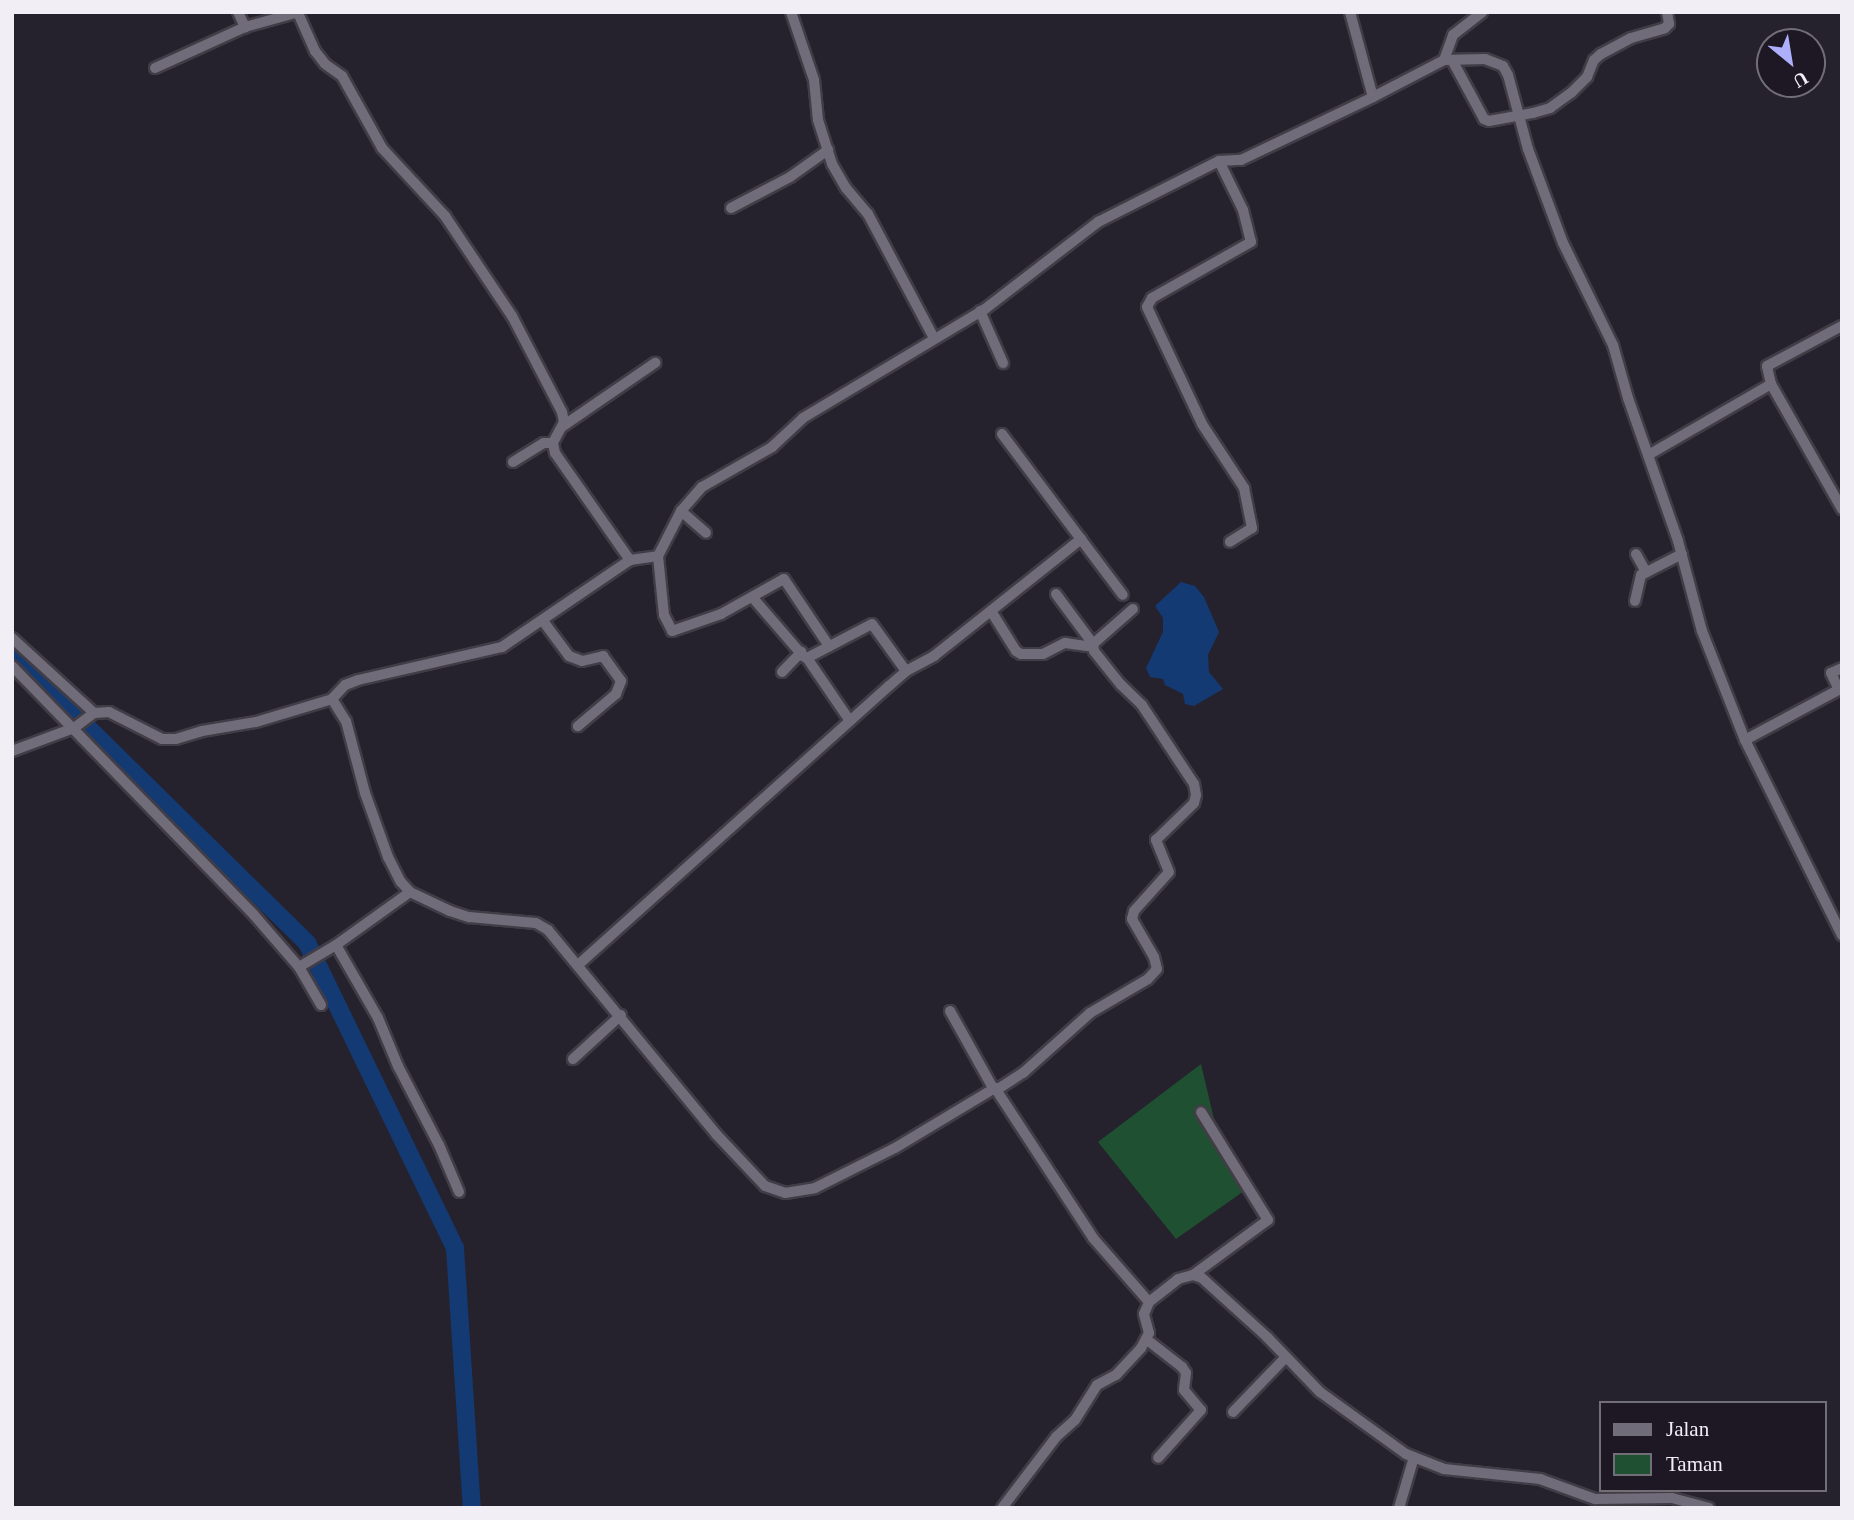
<!DOCTYPE html>
<style>
body{margin:0}
#map{position:relative;width:1854px;height:1520px;overflow:hidden;background:#26222d;font-family:Georgia,serif}
div>[style]{position:absolute}
.green>*{inset:0;background:#1e5031}
.water>*{inset:0;background:#133a73}
.river>*{height:18px;margin:-9px;padding:0 9px;transform-origin:9px;border-radius:9px;background:#133a73}
.roads{filter:drop-shadow(2px 0 #413d46) drop-shadow(-2px 0 #413d46) drop-shadow(0 2px #413d46) drop-shadow(0 -2px #413d46)}
.minor>*{height:10px;margin:-5px;padding:0 5px;transform-origin:5px;border-radius:5px;background:#716c7a}
span{translate:-50% -50%;white-space:nowrap;text-align:center;line-height:1.15;-webkit-text-stroke:7px #1d1824;paint-order:stroke}
.frame{position:absolute;inset:0;border:14px solid #f1eef6;pointer-events:none}
.legend{position:absolute;left:1599px;top:1401px;width:228px;height:91px;box-sizing:border-box;background:#1d1824;border:2px solid #726e78;margin:0;padding:9px 12px;list-style:none;font-size:21px;color:#f1eef6}
.legend li{display:flex;align-items:center;gap:14px;height:35px}
.legend b{width:35px;border:2px solid #726e78}
.north{position:absolute;left:1756px;top:28px;width:70px;height:70px;box-sizing:border-box;background:#1d1824;border:2px solid #726e78;border-radius:50%;rotate:150deg;font-size:19px;font-weight:700;line-height:28px;text-align:center;color:#f1eef6}
.north::after{content:'';display:block;margin:auto;width:24px;height:32px;background:#adaffb;clip-path:polygon(50% 0,100% 100%,50% 72%,0 100%)}
</style>
<div id="map">
<div class="green">
<div style="clip-path:polygon(1201px 1064px,1218px 1136px,1251px 1186px,1176px 1239px,1098px 1142px)"></div>
</div>
<div class="water">
<div style="clip-path:polygon(1181px 582px,1195px 586px,1204px 597px,1219px 632px,1208px 655px,1209px 672px,1223px 689px,1194px 706px,1185px 704px,1183px 694px,1165px 685px,1163px 679px,1150px 677px,1146px 668px,1163px 632px,1163px 618px,1155px 606px)"></div>
</div>
<div class="river">
<div style="left:12px;top:653px;width:414px;rotate:44.5deg"></div>
<div style="left:307px;top:943px;width:339px;rotate:64.1deg"></div>
<div style="left:455px;top:1248px;width:261px;rotate:86.3deg"></div>
</div>
<div class="roads">
<div class="minor">
<div style="left:238px;top:12px;width:17px;rotate:65deg"></div>
<div style="left:245px;top:27px;width:56px;rotate:-15.5deg"></div>
<div style="left:791px;top:12px;width:72px;rotate:71.3deg"></div>
<div style="left:814px;top:80px;width:40px;rotate:84.3deg"></div>
<div style="left:818px;top:120px;width:46px;rotate:72.3deg"></div>
<div style="left:832px;top:164px;width:28px;rotate:60deg"></div>
<div style="left:846px;top:188px;width:34px;rotate:50deg"></div>
<div style="left:868px;top:214px;width:140px;rotate:62deg"></div>
<div style="left:1350px;top:12px;width:88px;rotate:74.9deg"></div>
<div style="left:298px;top:13px;width:42px;rotate:65.9deg"></div>
<div style="left:315px;top:51px;width:16px;rotate:52deg"></div>
<div style="left:325px;top:64px;width:21px;rotate:35deg"></div>
<div style="left:342px;top:76px;width:82px;rotate:60.9deg"></div>
<div style="left:382px;top:148px;width:93px;rotate:47.2deg"></div>
<div style="left:445px;top:216px;width:120px;rotate:56.2deg"></div>
<div style="left:512px;top:316px;width:108px;rotate:62.5deg"></div>
<div style="left:562px;top:412px;width:10px;rotate:79deg"></div>
<div style="left:564px;top:422px;width:24px;rotate:118deg"></div>
<div style="left:553px;top:443px;width:10px;rotate:79deg"></div>
<div style="left:555px;top:453px;width:131px;rotate:55deg"></div>
<div style="left:1444px;top:60px;width:27px;rotate:-70deg"></div>
<div style="left:1453px;top:35px;width:37px;rotate:-38deg"></div>
<div style="left:1452px;top:60px;width:67px;rotate:61.5deg"></div>
<div style="left:1484px;top:119px;width:5px;rotate:22deg"></div>
<div style="left:1489px;top:121px;width:45px;rotate:-10.3deg"></div>
<div style="left:1533px;top:113px;width:18px;rotate:-16deg"></div>
<div style="left:1550px;top:108px;width:26px;rotate:-36deg"></div>
<div style="left:1571px;top:93px;width:23px;rotate:-45deg"></div>
<div style="left:1587px;top:77px;width:18px;rotate:-68deg"></div>
<div style="left:1594px;top:60px;width:9px;rotate:-41deg"></div>
<div style="left:1601px;top:54px;width:34px;rotate:-28deg"></div>
<div style="left:1631px;top:38px;width:35px;rotate:-16deg"></div>
<div style="left:1665px;top:28px;width:6px;rotate:-45deg"></div>
<div style="left:1669px;top:24px;width:12px;rotate:-99deg"></div>
<div style="left:155px;top:68px;width:99px;rotate:-24.5deg"></div>
<div style="left:1219px;top:161px;width:55px;rotate:63.9deg"></div>
<div style="left:1243px;top:210px;width:33px;rotate:76deg"></div>
<div style="left:1251px;top:242px;width:114px;rotate:150.5deg"></div>
<div style="left:1152px;top:298px;width:10px;rotate:119deg"></div>
<div style="left:1147px;top:307px;width:129px;rotate:64.8deg"></div>
<div style="left:1202px;top:424px;width:77px;rotate:56.7deg"></div>
<div style="left:1244px;top:488px;width:41px;rotate:78.7deg"></div>
<div style="left:1252px;top:528px;width:26px;rotate:148deg"></div>
<div style="left:731px;top:208px;width:67px;rotate:-27.7deg"></div>
<div style="left:790px;top:177px;width:47px;rotate:-35.4deg"></div>
<div style="left:980px;top:311px;width:57px;rotate:66.1deg"></div>
<div style="left:1771px;top:384px;width:18px;rotate:-103deg"></div>
<div style="left:1767px;top:366px;width:85px;rotate:-28.1deg"></div>
<div style="left:563px;top:426px;width:112px;rotate:-34.4deg"></div>
<div style="left:1002px;top:434px;width:201px;rotate:53.1deg"></div>
<div style="left:1650px;top:454px;width:140px;rotate:-30deg"></div>
<div style="left:1771px;top:384px;width:144px;rotate:60.4deg"></div>
<div style="left:513px;top:462px;width:36px;rotate:-32deg"></div>
<div style="left:544px;top:443px;width:9px"></div>
<div style="left:681px;top:511px;width:33px;rotate:41deg"></div>
<div style="left:1636px;top:554px;width:21px;rotate:61deg"></div>
<div style="left:658px;top:556px;width:59px;rotate:84.2deg"></div>
<div style="left:664px;top:615px;width:18px;rotate:63deg"></div>
<div style="left:672px;top:631px;width:52px;rotate:-19.1deg"></div>
<div style="left:721px;top:614px;width:72px;rotate:-29.1deg"></div>
<div style="left:784px;top:579px;width:81px;rotate:56.1deg"></div>
<div style="left:1056px;top:594px;width:62px;rotate:53.5deg"></div>
<div style="left:753px;top:598px;width:77px;rotate:49.2deg"></div>
<div style="left:803px;top:656px;width:4px;rotate:27deg"></div>
<div style="left:807px;top:658px;width:73px;rotate:-27.6deg"></div>
<div style="left:872px;top:624px;width:58px;rotate:54.1deg"></div>
<div style="left:1635px;top:601px;width:27px;rotate:-77deg"></div>
<div style="left:1641px;top:575px;width:46px;rotate:-27.1deg"></div>
<div style="left:991px;top:611px;width:47px;rotate:58deg"></div>
<div style="left:1016px;top:651px;width:6px;rotate:31deg"></div>
<div style="left:1021px;top:654px;width:22px"></div>
<div style="left:1043px;top:654px;width:25px;rotate:-27deg"></div>
<div style="left:1065px;top:643px;width:28px;rotate:8deg"></div>
<div style="left:543px;top:621px;width:44px;rotate:53.4deg"></div>
<div style="left:569px;top:656px;width:14px;rotate:21deg"></div>
<div style="left:582px;top:661px;width:22px;rotate:-13deg"></div>
<div style="left:603px;top:656px;width:31px;rotate:54deg"></div>
<div style="left:621px;top:681px;width:14px;rotate:111deg"></div>
<div style="left:616px;top:694px;width:50px;rotate:139.9deg"></div>
<div style="left:12px;top:638px;width:111px;rotate:42.4deg"></div>
<div style="left:807px;top:658px;width:76px;rotate:55.7deg"></div>
<div style="left:12px;top:666px;width:347px;rotate:45.8deg"></div>
<div style="left:254px;top:915px;width:69px;rotate:49.1deg"></div>
<div style="left:299px;top:967px;width:44px;rotate:59.9deg"></div>
<div style="left:782px;top:672px;width:28px;rotate:-46deg"></div>
<div style="left:1839px;top:690px;width:19px;rotate:-115deg"></div>
<div style="left:1831px;top:673px;width:12px;rotate:-24deg"></div>
<div style="left:332px;top:699px;width:19px;rotate:-47deg"></div>
<div style="left:345px;top:685px;width:14px;rotate:-21deg"></div>
<div style="left:358px;top:680px;width:148px;rotate:-12.9deg"></div>
<div style="left:502px;top:647px;width:155px;rotate:-34.2deg"></div>
<div style="left:630px;top:560px;width:28px;rotate:-8deg"></div>
<div style="left:658px;top:556px;width:51px;rotate:-62.9deg"></div>
<div style="left:681px;top:511px;width:32px;rotate:-49deg"></div>
<div style="left:702px;top:487px;width:81px;rotate:-29.7deg"></div>
<div style="left:772px;top:447px;width:42px;rotate:-43.1deg"></div>
<div style="left:803px;top:418px;width:212px;rotate:-30.9deg"></div>
<div style="left:985px;top:309px;width:143px;rotate:-37.6deg"></div>
<div style="left:1098px;top:222px;width:136px;rotate:-26.8deg"></div>
<div style="left:1219px;top:161px;width:22px;rotate:-3deg"></div>
<div style="left:1241px;top:160px;width:146px;rotate:-25.5deg"></div>
<div style="left:1373px;top:97px;width:80px;rotate:-27.5deg"></div>
<div style="left:1444px;top:60px;width:41px;rotate:-1.4deg"></div>
<div style="left:1485px;top:59px;width:19px;rotate:21deg"></div>
<div style="left:1503px;top:66px;width:10px;rotate:61deg"></div>
<div style="left:1508px;top:75px;width:77px;rotate:74.9deg"></div>
<div style="left:1528px;top:149px;width:100px;rotate:69.6deg"></div>
<div style="left:1563px;top:243px;width:114px;rotate:63.9deg"></div>
<div style="left:1613px;top:345px;width:55px;rotate:74.2deg"></div>
<div style="left:1628px;top:398px;width:151px;rotate:70.7deg"></div>
<div style="left:1678px;top:541px;width:93px;rotate:75.1deg"></div>
<div style="left:1702px;top:631px;width:117px;rotate:68.5deg"></div>
<div style="left:1745px;top:740px;width:218px;rotate:63.6deg"></div>
<div style="left:1745px;top:740px;width:110px;rotate:-28.2deg"></div>
<div style="left:12px;top:751px;width:66px;rotate:-20.4deg"></div>
<div style="left:74px;top:728px;width:25px;rotate:-37deg"></div>
<div style="left:94px;top:713px;width:15px;rotate:-4deg"></div>
<div style="left:109px;top:712px;width:59px;rotate:27deg"></div>
<div style="left:162px;top:739px;width:14px"></div>
<div style="left:176px;top:739px;width:27px;rotate:-17deg"></div>
<div style="left:202px;top:731px;width:55px;rotate:-9.5deg"></div>
<div style="left:256px;top:722px;width:79px;rotate:-16.8deg"></div>
<div style="left:332px;top:699px;width:26px;rotate:58deg"></div>
<div style="left:346px;top:721px;width:74px;rotate:75.2deg"></div>
<div style="left:365px;top:793px;width:68px;rotate:70.2deg"></div>
<div style="left:388px;top:857px;width:28px;rotate:63deg"></div>
<div style="left:401px;top:882px;width:13px;rotate:48deg"></div>
<div style="left:410px;top:892px;width:44px;rotate:25.4deg"></div>
<div style="left:450px;top:911px;width:20px;rotate:18deg"></div>
<div style="left:469px;top:917px;width:67px;rotate:5.1deg"></div>
<div style="left:536px;top:923px;width:14px;rotate:30deg"></div>
<div style="left:548px;top:930px;width:264px;rotate:50.5deg"></div>
<div style="left:716px;top:1134px;width:71px;rotate:46.7deg"></div>
<div style="left:765px;top:1186px;width:21px;rotate:19deg"></div>
<div style="left:785px;top:1193px;width:30px;rotate:-9deg"></div>
<div style="left:815px;top:1188px;width:89px;rotate:-26.6deg"></div>
<div style="left:895px;top:1148px;width:117px;rotate:-31deg"></div>
<div style="left:995px;top:1088px;width:179px;rotate:56.8deg"></div>
<div style="left:1093px;top:1238px;width:85px;rotate:48.8deg"></div>
<div style="left:1149px;top:1302px;width:37px;rotate:-38deg"></div>
<div style="left:1178px;top:1279px;width:16px;rotate:-15deg"></div>
<div style="left:1193px;top:1275px;width:9px;rotate:18deg"></div>
<div style="left:1202px;top:1278px;width:88px;rotate:42.2deg"></div>
<div style="left:1267px;top:1337px;width:76px;rotate:46.1deg"></div>
<div style="left:1320px;top:1392px;width:106px;rotate:35.8deg"></div>
<div style="left:1406px;top:1454px;width:41px;rotate:21.5deg"></div>
<div style="left:1444px;top:1469px;width:97px;rotate:5.9deg"></div>
<div style="left:1540px;top:1479px;width:59px;rotate:20deg"></div>
<div style="left:1595px;top:1499px;width:77px;rotate:-0.7deg"></div>
<div style="left:1672px;top:1498px;width:38px;rotate:15deg"></div>
<div style="left:336px;top:945px;width:84px;rotate:60.1deg"></div>
<div style="left:378px;top:1018px;width:52px;rotate:67.4deg"></div>
<div style="left:398px;top:1066px;width:89px;rotate:62.6deg"></div>
<div style="left:439px;top:1145px;width:51px;rotate:66.9deg"></div>
<div style="left:578px;top:965px;width:418px;rotate:-41.9deg"></div>
<div style="left:889px;top:686px;width:23px;rotate:-41deg"></div>
<div style="left:906px;top:671px;width:32px;rotate:-28deg"></div>
<div style="left:934px;top:656px;width:188px;rotate:-38.5deg"></div>
<div style="left:299px;top:967px;width:43px;rotate:-30.7deg"></div>
<div style="left:336px;top:945px;width:91px;rotate:-35.6deg"></div>
<div style="left:950px;top:1011px;width:88px;rotate:60.8deg"></div>
<div style="left:573px;top:1059px;width:65px;rotate:-42.5deg"></div>
<div style="left:998px;top:1089px;width:30px;rotate:-33deg"></div>
<div style="left:1023px;top:1073px;width:90px;rotate:-41.8deg"></div>
<div style="left:1090px;top:1013px;width:67px;rotate:-30.4deg"></div>
<div style="left:1148px;top:979px;width:13px;rotate:-48deg"></div>
<div style="left:1157px;top:969px;width:12px;rotate:-104deg"></div>
<div style="left:1154px;top:957px;width:44px;rotate:-120.1deg"></div>
<div style="left:1132px;top:919px;width:8px;rotate:-76deg"></div>
<div style="left:1134px;top:911px;width:52px;rotate:-48.1deg"></div>
<div style="left:1169px;top:872px;width:35px;rotate:-112deg"></div>
<div style="left:1156px;top:840px;width:53px;rotate:-44.2deg"></div>
<div style="left:1194px;top:803px;width:8px;rotate:-76deg"></div>
<div style="left:1196px;top:795px;width:11px;rotate:-100deg"></div>
<div style="left:1194px;top:784px;width:95px;rotate:-123.4deg"></div>
<div style="left:1142px;top:705px;width:29px;rotate:-136deg"></div>
<div style="left:1121px;top:685px;width:43px;rotate:-128.5deg"></div>
<div style="left:1094px;top:651px;width:7px;rotate:-98deg"></div>
<div style="left:1093px;top:644px;width:53px;rotate:-41.2deg"></div>
<div style="left:1193px;top:1275px;width:93px;rotate:-36.3deg"></div>
<div style="left:1268px;top:1220px;width:127px;rotate:-121.8deg"></div>
<div style="left:1146px;top:1339px;width:46px;rotate:37.9deg"></div>
<div style="left:1182px;top:1367px;width:7px;rotate:56deg"></div>
<div style="left:1186px;top:1373px;width:17px;rotate:97deg"></div>
<div style="left:1184px;top:1390px;width:26px;rotate:50deg"></div>
<div style="left:1201px;top:1410px;width:64px;rotate:131.9deg"></div>
<div style="left:1233px;top:1412px;width:75px;rotate:-46.1deg"></div>
<div style="left:1002px;top:1508px;width:89px;rotate:-52.7deg"></div>
<div style="left:1056px;top:1437px;width:25px;rotate:-42deg"></div>
<div style="left:1075px;top:1420px;width:41px;rotate:-57.8deg"></div>
<div style="left:1097px;top:1385px;width:21px;rotate:-28deg"></div>
<div style="left:1116px;top:1375px;width:37px;rotate:-47deg"></div>
<div style="left:1141px;top:1348px;width:17px;rotate:-62deg"></div>
<div style="left:1149px;top:1333px;width:20px;rotate:-105deg"></div>
<div style="left:1144px;top:1314px;width:13px;rotate:-67deg"></div>
<div style="left:1399px;top:1508px;width:53px;rotate:-73.6deg"></div>
</div>
</div>
<div class="frame"></div>
<ul class="legend">
<li><b style="height:9px;background:#716c7a"></b>Jalan</li>
<li><b style="height:19px;background:#1e5031"></b>Taman</li>
</ul>
<div class="north">U</div>
</div>
